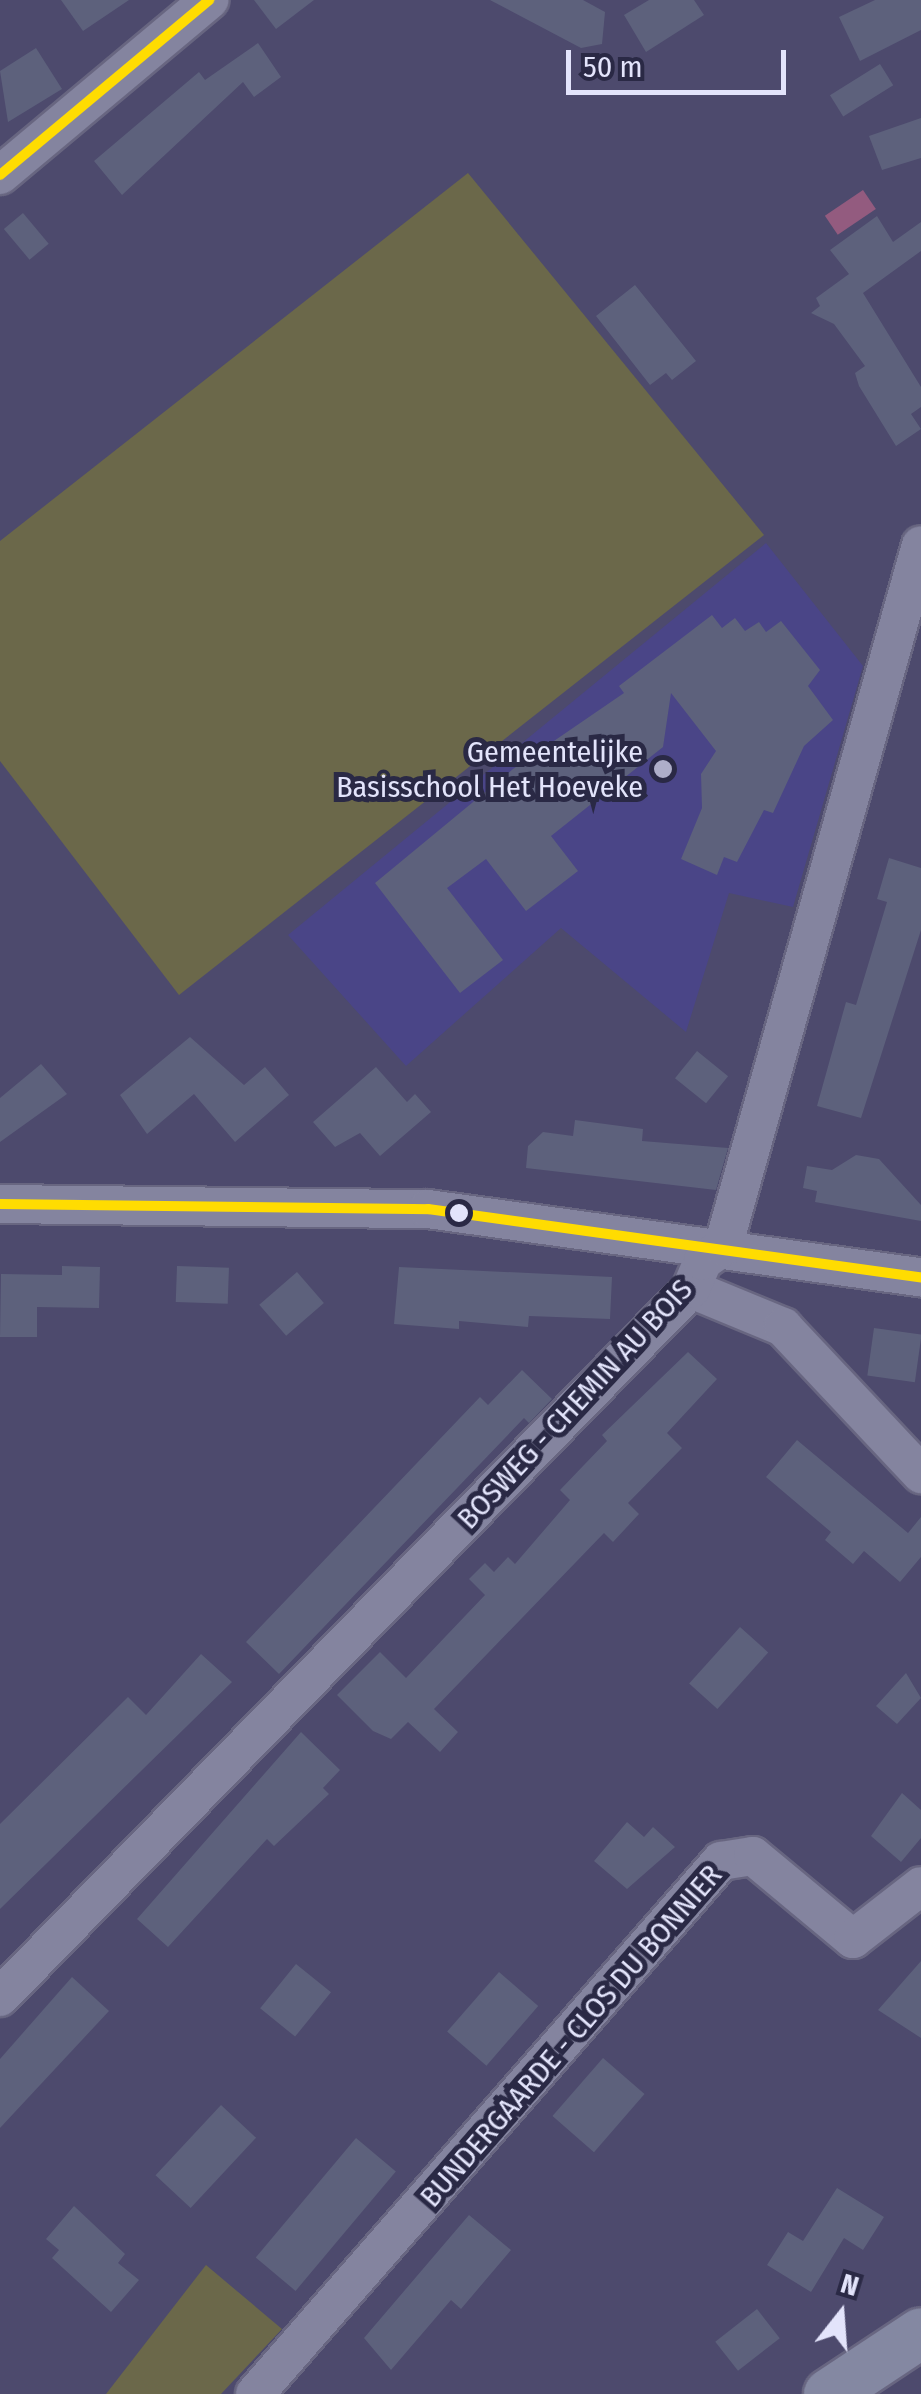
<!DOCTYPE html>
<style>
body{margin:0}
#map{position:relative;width:921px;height:2394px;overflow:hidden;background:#4d4a6d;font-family:"Fira Sans Condensed",sans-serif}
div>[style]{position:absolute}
.built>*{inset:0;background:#4a4587}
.green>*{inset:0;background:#6b684a}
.water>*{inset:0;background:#935b7f;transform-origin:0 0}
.building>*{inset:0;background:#5d617c;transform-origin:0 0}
.roads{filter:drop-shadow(2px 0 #686681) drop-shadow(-2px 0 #686681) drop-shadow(0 2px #686681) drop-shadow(0 -2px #686681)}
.minor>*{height:38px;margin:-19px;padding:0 19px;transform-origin:19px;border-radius:19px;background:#84849f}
.major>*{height:50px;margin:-25px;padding:0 25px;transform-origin:25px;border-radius:25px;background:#8488a2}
.bus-1>*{height:10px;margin:-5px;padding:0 5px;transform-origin:5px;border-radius:5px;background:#ffdc01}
.dots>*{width:28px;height:28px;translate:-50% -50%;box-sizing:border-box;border:5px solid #2a2945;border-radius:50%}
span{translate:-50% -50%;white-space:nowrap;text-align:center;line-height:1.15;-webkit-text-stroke:10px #2a2945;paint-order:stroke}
.poi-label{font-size:30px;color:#e3e4fb}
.right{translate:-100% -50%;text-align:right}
.street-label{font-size:30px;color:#e3e4fb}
.north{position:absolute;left:791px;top:2264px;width:100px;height:100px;-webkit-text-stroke:8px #2a2945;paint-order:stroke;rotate:17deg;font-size:28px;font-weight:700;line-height:40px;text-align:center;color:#e3e4fb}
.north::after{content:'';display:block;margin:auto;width:35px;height:45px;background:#e3e4fb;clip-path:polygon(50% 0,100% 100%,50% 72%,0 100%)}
.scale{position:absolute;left:566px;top:50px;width:220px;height:45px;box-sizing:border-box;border:5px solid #e3e4fb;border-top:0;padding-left:12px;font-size:30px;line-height:35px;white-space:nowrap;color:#e3e4fb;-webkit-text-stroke:8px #2a2945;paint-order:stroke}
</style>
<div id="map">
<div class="built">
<div style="clip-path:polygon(766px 543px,863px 666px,793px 907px,729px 893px,686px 1032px,561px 928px,406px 1066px,288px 935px)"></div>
</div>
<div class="green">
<div style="clip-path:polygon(468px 173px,764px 535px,179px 995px,0 761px,0 541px)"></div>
<div style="clip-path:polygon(206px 2265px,282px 2329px,221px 2394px,106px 2394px)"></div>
</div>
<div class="water">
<div style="left:863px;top:190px;width:23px;height:46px;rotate:56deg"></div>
</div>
<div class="building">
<div style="clip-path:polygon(61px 0,129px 0,83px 31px)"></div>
<div style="clip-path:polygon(254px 0,314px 0,276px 29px)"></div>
<div style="clip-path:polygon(490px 0,583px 0,605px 12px,602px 44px,581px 48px)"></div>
<div style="clip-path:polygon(649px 0,694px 0,704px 15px,646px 52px,624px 15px)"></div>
<div style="clip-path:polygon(875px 0,921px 0,921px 30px,860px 61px,839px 17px)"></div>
<div style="clip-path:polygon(258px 43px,281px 77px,254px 97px,243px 82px,122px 195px,94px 161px,199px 72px,205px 80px)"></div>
<div style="clip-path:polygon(36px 48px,62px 89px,8px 122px,0 71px)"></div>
<div style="left:880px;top:64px;width:25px;height:59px;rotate:58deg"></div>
<div style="clip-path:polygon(921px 118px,921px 158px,882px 170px,869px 136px)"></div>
<div style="left:23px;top:213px;width:40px;height:25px;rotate:50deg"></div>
<div style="clip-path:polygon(877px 216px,893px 242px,921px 222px,921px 251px,863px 293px,921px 387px,921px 407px,911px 414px,921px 429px,896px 446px,859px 386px,855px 373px,865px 366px,834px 324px,811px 313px,820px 306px,816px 298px,849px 274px,830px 250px)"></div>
<div style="clip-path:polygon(635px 285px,696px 361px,672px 380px,666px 373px,650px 385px,596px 316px)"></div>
<div style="clip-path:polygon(712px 615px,722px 628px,735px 618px,745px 631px,759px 622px,766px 632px,781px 621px,820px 670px,808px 686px,833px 720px,804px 746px,773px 813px,764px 810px,737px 862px,724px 857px,717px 875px,681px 859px,702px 808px,701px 774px,716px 751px,671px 693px,663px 747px,551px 836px,578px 871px,526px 911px,486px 859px,447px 888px,503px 960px,460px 993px,375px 883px,513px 769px,624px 693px,619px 686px)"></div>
<div style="clip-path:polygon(889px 858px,921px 868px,921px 930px,861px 1118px,817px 1106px,846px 1002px,856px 1005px,887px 902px,877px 899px)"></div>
<div style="clip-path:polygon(190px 1037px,244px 1085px,265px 1067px,289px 1095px,235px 1142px,194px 1094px,147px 1134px,120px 1095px)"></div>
<div style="left:697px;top:1051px;width:40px;height:35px;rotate:39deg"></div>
<div style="clip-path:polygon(41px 1064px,67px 1094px,0 1142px,0 1098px)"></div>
<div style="clip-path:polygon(376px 1067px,407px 1102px,415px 1094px,431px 1112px,380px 1156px,360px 1133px,335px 1147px,313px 1122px)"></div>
<div style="clip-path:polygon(575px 1120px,643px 1129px,642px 1141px,728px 1148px,716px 1190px,526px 1168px,528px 1146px,543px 1132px,573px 1136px)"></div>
<div style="clip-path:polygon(856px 1155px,879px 1159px,921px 1205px,921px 1221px,815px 1202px,817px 1191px,803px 1188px,807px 1166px,832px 1170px)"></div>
<div style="clip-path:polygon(62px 1266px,100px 1267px,99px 1308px,37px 1307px,37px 1337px,0 1337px,1px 1274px,62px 1275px)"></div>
<div style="left:177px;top:1266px;width:52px;height:36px;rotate:2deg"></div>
<div style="clip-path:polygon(399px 1267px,612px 1277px,610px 1319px,529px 1316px,528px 1327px,459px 1321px,459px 1329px,394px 1324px)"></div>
<div style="left:297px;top:1272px;width:41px;height:50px;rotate:49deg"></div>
<div style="left:874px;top:1328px;width:48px;height:48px;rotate:8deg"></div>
<div style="clip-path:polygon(688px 1352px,717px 1379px,667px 1433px,682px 1448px,628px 1503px,639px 1514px,613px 1542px,604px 1533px,434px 1709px,458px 1732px,440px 1752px,408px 1722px,391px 1739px,373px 1731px,337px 1695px,380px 1652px,406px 1678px,485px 1595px,469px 1579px,485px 1563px,494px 1572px,508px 1557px,515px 1564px,570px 1500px,560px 1490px,607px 1441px,602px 1435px)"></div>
<div style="clip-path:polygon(522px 1370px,552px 1399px,529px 1423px,524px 1418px,279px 1674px,246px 1642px,480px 1397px,488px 1405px)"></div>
<div style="clip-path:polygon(797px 1440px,908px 1533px,921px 1517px,921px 1557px,900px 1582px,864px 1551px,853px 1564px,825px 1540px,831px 1532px,766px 1477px)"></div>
<div style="left:740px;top:1627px;width:38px;height:76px;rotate:42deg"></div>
<div style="clip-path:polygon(201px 1654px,232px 1682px,0 1909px,0 1824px,128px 1697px,146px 1715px)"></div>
<div style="clip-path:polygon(906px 1673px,921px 1698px,897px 1724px,876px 1706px)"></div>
<div style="clip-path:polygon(301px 1732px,340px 1770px,323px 1788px,329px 1794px,274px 1846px,267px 1839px,168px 1947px,137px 1919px)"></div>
<div style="clip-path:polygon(902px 1793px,921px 1810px,921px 1838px,901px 1862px,871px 1836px)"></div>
<div style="clip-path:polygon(627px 1822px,644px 1837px,653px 1827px,675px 1847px,627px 1889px,594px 1861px)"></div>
<div style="clip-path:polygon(921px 1961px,921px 2038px,878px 2010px)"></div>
<div style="left:296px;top:1964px;width:45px;height:57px;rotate:39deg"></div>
<div style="left:499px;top:1972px;width:52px;height:79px;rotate:41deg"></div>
<div style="clip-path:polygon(72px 1977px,109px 2011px,0 2128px,0 2059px)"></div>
<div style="left:603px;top:2058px;width:55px;height:77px;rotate:41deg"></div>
<div style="left:221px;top:2105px;width:48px;height:96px;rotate:43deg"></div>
<div style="left:356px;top:2138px;width:52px;height:156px;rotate:40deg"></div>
<div style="clip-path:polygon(837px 2188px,884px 2217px,863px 2250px,844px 2238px,811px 2292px,767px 2265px,788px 2232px,803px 2241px)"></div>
<div style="clip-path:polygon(74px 2206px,125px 2254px,118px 2263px,139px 2280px,111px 2312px,52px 2258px,59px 2250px,46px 2239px)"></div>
<div style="clip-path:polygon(469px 2215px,511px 2250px,461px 2309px,451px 2300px,391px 2370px,364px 2338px)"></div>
<div style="left:757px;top:2309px;width:37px;height:53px;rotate:52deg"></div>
</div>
<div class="roads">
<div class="minor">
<div style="left:0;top:175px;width:273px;rotate:-39.9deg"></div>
<div style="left:0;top:1204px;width:428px;rotate:0.7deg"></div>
<div style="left:428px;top:1209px;width:498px;rotate:7.9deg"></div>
<div style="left:691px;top:1289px;width:100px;rotate:22.4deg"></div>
<div style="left:783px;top:1327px;width:202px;rotate:46.8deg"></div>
<div style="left:0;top:1997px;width:989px;rotate:-45.7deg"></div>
<div style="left:691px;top:1289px;width:30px;rotate:-67deg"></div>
<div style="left:703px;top:1261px;width:24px;rotate:-35deg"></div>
<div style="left:723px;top:1247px;width:729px;rotate:-74.25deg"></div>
<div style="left:255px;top:2394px;width:708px;rotate:-48.84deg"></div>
<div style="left:721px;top:1861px;width:32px;rotate:-9deg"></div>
<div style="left:753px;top:1856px;width:130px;rotate:39.7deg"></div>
<div style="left:853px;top:1939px;width:86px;rotate:-37.9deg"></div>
</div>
<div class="major">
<div style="left:829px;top:2394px;width:110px;rotate:-33.5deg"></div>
</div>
</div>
<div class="bus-1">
<div style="left:0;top:175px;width:273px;rotate:-39.9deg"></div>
<div style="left:0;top:1204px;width:428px;rotate:0.7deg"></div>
<div style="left:428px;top:1209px;width:498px;rotate:7.9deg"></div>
</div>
<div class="dots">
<div style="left:663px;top:769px;background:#aeaec9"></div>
<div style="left:459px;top:1213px;background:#e3e4fb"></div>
</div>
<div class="poi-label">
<span class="right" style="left:643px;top:769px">Gemeentelijke<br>Basisschool Het Hoeveke</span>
</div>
<div class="street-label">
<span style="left:575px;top:1404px;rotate:-47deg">BOSWEG - CHEMIN AU BOIS</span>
<span style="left:571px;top:2036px;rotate:-49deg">BUNDERGAARDE - CLOS DU BONNIER</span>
</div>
<div class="north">N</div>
<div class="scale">50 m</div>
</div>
